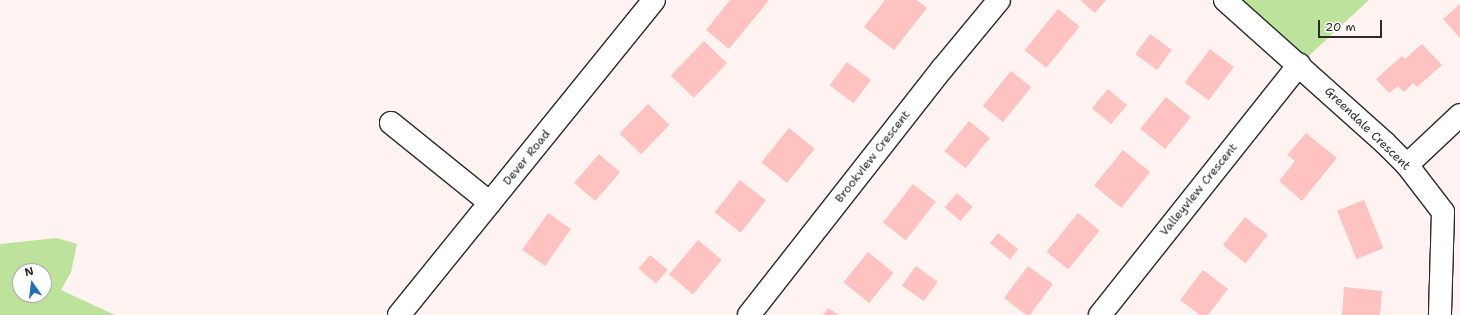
<!DOCTYPE html>
<style>
body{margin:0}
#map{position:relative;width:1460px;height:315px;overflow:hidden;background:#fff3f2;font-family:"Shantell Sans",sans-serif}
div>[style]{position:absolute}
.green>*{inset:0;background:#bde29c}
.building>*{inset:0;background:#fec2c0;transform-origin:0 0}
.roads{filter:drop-shadow(1px 0 #2b2b2b) drop-shadow(-1px 0 #2b2b2b) drop-shadow(0 1px #2b2b2b) drop-shadow(0 -1px #2b2b2b)}
.minor>*{height:22px;margin:-11px;padding:0 11px;transform-origin:11px;border-radius:11px;background:#fff}
.major>*{height:22px;margin:-11px;padding:0 11px;transform-origin:11px;border-radius:11px;background:#fff}
span{translate:-50% -50%;white-space:nowrap;text-align:center;line-height:1.15;-webkit-text-stroke:3.5px #fff;paint-order:stroke}
.street-label{font-size:12px;color:#2b2b2b}
.north{position:absolute;left:12px;top:263px;width:40px;height:40px;box-sizing:border-box;background:#fff;border:1px solid #aaa;border-radius:50%;rotate:346deg;font-size:11px;font-weight:700;line-height:16px;text-align:center;color:#2b2b2b}
.north::after{content:'';display:block;margin:auto;width:14px;height:18px;background:#1f6fb2;clip-path:polygon(50% 0,100% 100%,50% 72%,0 100%)}
.scale{position:absolute;left:1318px;top:20px;width:64px;height:18px;box-sizing:border-box;border:2px solid #2b2b2b;border-top:0;padding-left:5px;font-size:12px;line-height:14px;white-space:nowrap;color:#2b2b2b;-webkit-text-stroke:3px #fff;paint-order:stroke}
</style>
<div id="map">
<div class="green">
<div style="clip-path:polygon(1225px 0,1369px 0,1299px 65px)"></div>
<div style="clip-path:polygon(evenodd,57px 238px,77px 244px,71px 272px,61px 290px,115px 315px,0 315px,0 244px,57px 238px,20px 271px,44px 271px,44px 295px,20px 295px,20px 271px)"></div>
</div>
<div class="building">
<div style="clip-path:polygon(730px 0,769px 0,729px 49px,706px 30px)"></div>
<div style="clip-path:polygon(885px 0,917px 0,927px 8px,894px 50px,864px 27px)"></div>
<div style="clip-path:polygon(1080px 0,1106px 0,1095px 13px)"></div>
<div style="clip-path:polygon(1460px 4px,1460px 38px,1443px 19px)"></div>
<div style="left:1058px;top:9px;width:28px;height:53px;rotate:39deg"></div>
<div style="left:1150px;top:34px;width:27px;height:25px;rotate:36deg"></div>
<div style="left:704px;top:41px;width:32px;height:48px;rotate:44deg"></div>
<div style="clip-path:polygon(1422px 44px,1442px 65px,1417px 87px,1413px 83px,1404px 92px,1398px 86px,1389px 93px,1376px 79px,1402px 56px,1405px 59px)"></div>
<div style="left:1210px;top:49px;width:30px;height:42px;rotate:37deg"></div>
<div style="left:847px;top:62px;width:30px;height:29px;rotate:37deg"></div>
<div style="left:1011px;top:71px;width:26px;height:45px;rotate:39deg"></div>
<div style="left:1108px;top:89px;width:25px;height:25px;rotate:40deg"></div>
<div style="left:1166px;top:97px;width:32px;height:41px;rotate:39deg"></div>
<div style="left:648px;top:104px;width:30px;height:41px;rotate:44deg"></div>
<div style="left:969px;top:121px;width:27px;height:39px;rotate:39deg"></div>
<div style="left:789px;top:128px;width:33px;height:44px;rotate:39deg"></div>
<div style="clip-path:polygon(1306px 133px,1337px 158px,1302px 201px,1279px 181px,1295px 161px,1287px 155px)"></div>
<div style="left:1123px;top:150px;width:35px;height:46px;rotate:39deg"></div>
<div style="left:599px;top:154px;width:28px;height:38px;rotate:41deg"></div>
<div style="left:740px;top:180px;width:33px;height:41px;rotate:38deg"></div>
<div style="left:913px;top:184px;width:29px;height:49px;rotate:38deg"></div>
<div style="left:957px;top:193px;width:21px;height:19px;rotate:41deg"></div>
<div style="left:1364px;top:200px;width:52px;height:29px;rotate:68deg"></div>
<div style="left:548px;top:213px;width:28px;height:45px;rotate:35deg"></div>
<div style="left:1078px;top:213px;width:28px;height:50px;rotate:39deg"></div>
<div style="left:1245px;top:217px;width:29px;height:36px;rotate:38deg"></div>
<div style="left:998px;top:233px;width:26px;height:13px;rotate:39deg"></div>
<div style="left:698px;top:240px;width:31px;height:45px;rotate:40deg"></div>
<div style="left:868px;top:252px;width:33px;height:39px;rotate:39deg"></div>
<div style="left:650px;top:255px;width:23px;height:18px;rotate:40deg"></div>
<div style="left:916px;top:266px;width:27px;height:24px;rotate:36deg"></div>
<div style="clip-path:polygon(1028px 266px,1053px 284px,1030px 315px,1026px 315px,1004px 298px)"></div>
<div style="clip-path:polygon(1203px 270px,1228px 289px,1208px 315px,1200px 315px,1180px 300px)"></div>
<div style="clip-path:polygon(1344px 287px,1382px 291px,1380px 315px,1342px 315px)"></div>
<div style="clip-path:polygon(828px 308px,839px 315px,823px 315px)"></div>
</div>
<div class="roads">
<div class="minor">
<div style="left:1225px;top:0;width:215px;rotate:41.8deg"></div>
<div style="left:1385px;top:143px;width:31px;rotate:45deg"></div>
<div style="left:1407px;top:165px;width:59px;rotate:52.5deg"></div>
<div style="left:1443px;top:212px;width:103px;rotate:91.7deg"></div>
<div style="left:391px;top:123px;width:127px;rotate:38.9deg"></div>
<div style="left:1407px;top:165px;width:73px;rotate:-43.3deg"></div>
<div style="left:749px;top:315px;width:313px;rotate:-51.9deg"></div>
<div style="left:942px;top:69px;width:89px;rotate:-50.4deg"></div>
<div style="left:1100px;top:315px;width:320px;rotate:-51.5deg"></div>
</div>
<div class="major">
<div style="left:399px;top:315px;width:405px;rotate:-51deg"></div>
</div>
</div>
<div class="street-label">
<span style="left:1367px;top:129px;rotate:44deg">Greendale Crescent</span>
<span style="left:873px;top:157px;rotate:-52deg">Brookview Crescent</span>
<span style="left:527px;top:158px;rotate:-51deg">Dever Road</span>
<span style="left:1199px;top:190px;rotate:-51deg">Valleyview Crescent</span>
</div>
<div class="north">N</div>
<div class="scale">20 m</div>
</div>
